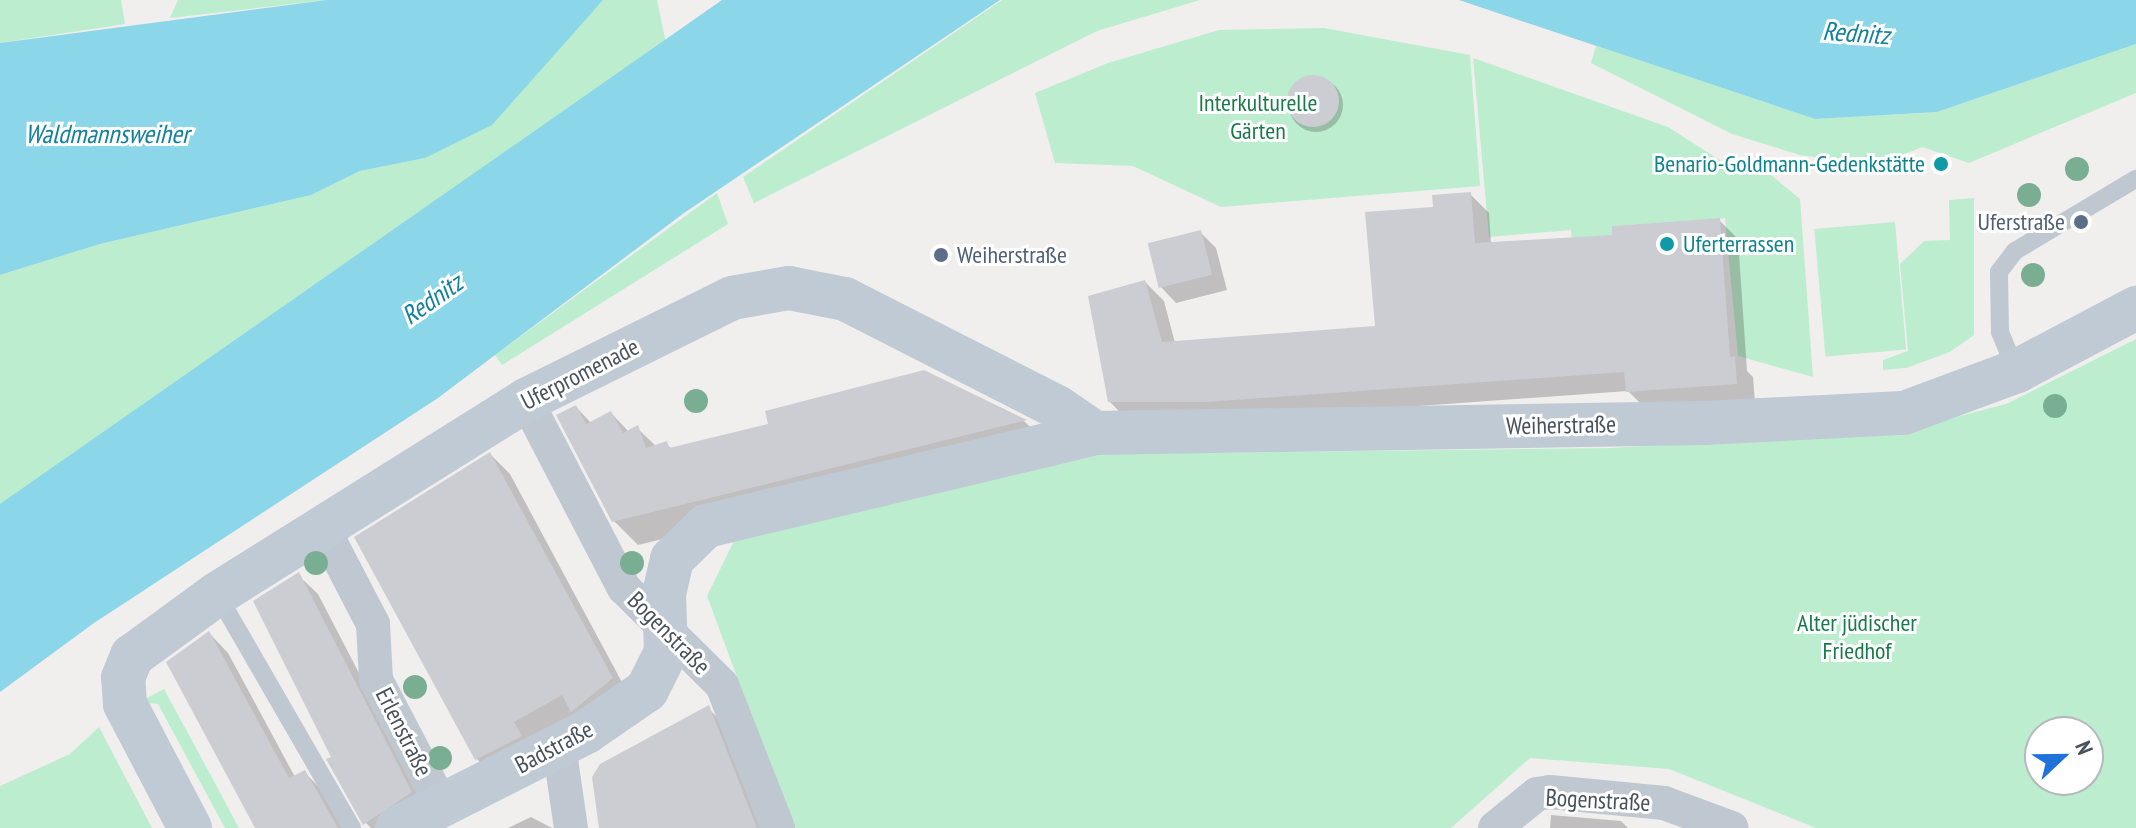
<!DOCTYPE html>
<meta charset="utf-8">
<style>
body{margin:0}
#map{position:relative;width:2136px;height:828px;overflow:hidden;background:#f1eeee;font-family:"PT Sans Narrow",sans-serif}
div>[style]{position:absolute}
.green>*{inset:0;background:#bdedcf;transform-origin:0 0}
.water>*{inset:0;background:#8bd6e9}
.shadow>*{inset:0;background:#0003}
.round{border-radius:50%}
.building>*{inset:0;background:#cbcdd3;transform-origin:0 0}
.lane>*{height:18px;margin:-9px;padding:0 9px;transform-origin:9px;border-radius:9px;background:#bfc8d0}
.street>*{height:34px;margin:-17px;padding:0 17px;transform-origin:17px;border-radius:17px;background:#bfc8d0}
.secondary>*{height:44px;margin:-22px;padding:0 22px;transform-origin:22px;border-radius:22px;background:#bfcad4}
.trees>*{width:24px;height:24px;margin:-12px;border-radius:50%;background:#7aae93}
.dots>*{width:22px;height:22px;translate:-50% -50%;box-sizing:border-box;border:4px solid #fff;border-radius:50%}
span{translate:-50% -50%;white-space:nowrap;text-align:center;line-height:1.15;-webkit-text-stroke:6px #fff;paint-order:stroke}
.park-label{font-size:24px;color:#197a49}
.culture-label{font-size:24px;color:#0d838f}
.right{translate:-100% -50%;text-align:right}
.left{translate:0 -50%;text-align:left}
.service-label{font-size:24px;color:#4e5e75}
.street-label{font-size:24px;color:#47515b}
.water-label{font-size:26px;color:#10809d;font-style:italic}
.north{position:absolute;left:2024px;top:716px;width:80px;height:80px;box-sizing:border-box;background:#fff;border:2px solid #b5b9bd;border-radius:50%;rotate:68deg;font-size:22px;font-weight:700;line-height:32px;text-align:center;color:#47515b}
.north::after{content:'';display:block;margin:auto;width:28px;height:36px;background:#1e72da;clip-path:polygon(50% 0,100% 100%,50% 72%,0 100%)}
</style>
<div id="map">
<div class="green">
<div style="clip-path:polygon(0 0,121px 0,125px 24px,0 43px)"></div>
<div style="clip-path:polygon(178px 0,327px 0,170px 18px)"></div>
<div style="clip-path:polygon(603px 0,657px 0,666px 43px,0 509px,0 275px,100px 244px,311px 195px,360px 171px,425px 158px,547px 61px)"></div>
<div style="clip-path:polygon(1002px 0,1200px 0,1097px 31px,754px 203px,743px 177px)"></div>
<div style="clip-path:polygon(1324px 28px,1470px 55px,1480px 186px,1221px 207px,1133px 166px,1055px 163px,1035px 93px,1108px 63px,1219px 30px)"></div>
<div style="clip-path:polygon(2136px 44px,2136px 93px,1969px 163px,1922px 147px,1877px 166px,1800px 155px,1732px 134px,1591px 63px,1596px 46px,1815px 119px,1937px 112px)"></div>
<div style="clip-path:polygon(1473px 58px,1668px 127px,1740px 173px,1771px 175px,1800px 199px,1813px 377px,1738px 356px,1725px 218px,1612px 226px,1617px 300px,1576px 303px,1571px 230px,1489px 237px)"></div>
<div style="clip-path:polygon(717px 193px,728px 224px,502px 365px,495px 355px)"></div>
<div style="clip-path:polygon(1974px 198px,1974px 335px,1950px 352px,1906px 368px,1883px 370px,1883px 360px,1908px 351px,1900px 264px,1924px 241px,1950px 240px,1949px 200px)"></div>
<div style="left:1895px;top:222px;width:128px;height:81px;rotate:85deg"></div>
<div style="clip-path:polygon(evenodd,2136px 339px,2136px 828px,1816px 828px,1669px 769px,1530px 758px,1451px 828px,793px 828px,707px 596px,736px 537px,1104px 454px,1611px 448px,1906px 430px,2006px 404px,2136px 339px,2040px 732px,2088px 732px,2088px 780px,2040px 780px,2040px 732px)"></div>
<div style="clip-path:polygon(164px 689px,202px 759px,239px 828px,225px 828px,158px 704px,139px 702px)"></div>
<div style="clip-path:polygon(99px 727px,152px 828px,0 828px,0 786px,70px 754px)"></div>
</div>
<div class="water">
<div style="clip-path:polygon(327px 0,603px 0,492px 125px,425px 158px,360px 171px,311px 195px,100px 244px,0 275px,0 43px)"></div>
<div style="clip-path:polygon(722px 0,1000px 0,684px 213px,438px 398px,94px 623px,0 692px,0 504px)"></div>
<div style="clip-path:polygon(1459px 0,2136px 0,2136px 44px,1937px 112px,1815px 119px)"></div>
</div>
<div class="shadow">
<div class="round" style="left:1289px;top:78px;width:54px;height:54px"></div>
<div style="clip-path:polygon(1470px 194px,1489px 213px,1491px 244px,1614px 236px,1719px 220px,1738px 239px,1747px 371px,1753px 377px,1755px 402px,1647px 410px,1628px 391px,1226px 420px,1128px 420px,1109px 401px,1145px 282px,1164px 301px,1175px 343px,1377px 328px,1435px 209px)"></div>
<div style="clip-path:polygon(1200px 232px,1216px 248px,1227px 290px,1176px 303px,1161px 287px)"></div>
<div style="clip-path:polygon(924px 372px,1025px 422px,1048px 444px,638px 545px,614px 521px,576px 407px,591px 423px,611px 413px,629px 432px,637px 428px,657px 447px,666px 444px,672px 449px,771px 426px)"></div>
<div style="clip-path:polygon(490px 454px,510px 474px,631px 699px,497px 779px,477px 759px)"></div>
<div style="clip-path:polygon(298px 575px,318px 594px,431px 812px,405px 828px,371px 828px,364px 821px)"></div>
<div style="clip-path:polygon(209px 633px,228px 653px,295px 777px,304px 772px,324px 792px,345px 828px,257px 828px)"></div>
<div style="clip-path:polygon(708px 708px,725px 725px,765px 828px,601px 828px)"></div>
<div style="clip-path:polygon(1551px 815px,1621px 821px,1628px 828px,1550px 828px)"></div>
<div style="clip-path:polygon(531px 817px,552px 828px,508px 828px)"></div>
</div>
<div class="building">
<div class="round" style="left:1287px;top:75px;width:52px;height:52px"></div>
<div style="clip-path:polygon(1471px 192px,1475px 243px,1612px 235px,1612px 226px,1720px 218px,1730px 357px,1735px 356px,1737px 384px,1626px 392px,1624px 372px,1206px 402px,1108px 402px,1088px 296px,1145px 280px,1162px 342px,1375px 326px,1365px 212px,1433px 207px,1432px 195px)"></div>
<div style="left:1201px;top:230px;width:46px;height:55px;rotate:76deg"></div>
<div style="clip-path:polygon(924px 370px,1027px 420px,612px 522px,556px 415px,576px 405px,586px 424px,611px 411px,623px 433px,638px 425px,646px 448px,667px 441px,669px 448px,768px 424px,765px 411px)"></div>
<div style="clip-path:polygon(490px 452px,613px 678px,571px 712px,562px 695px,514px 722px,522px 736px,475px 760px,354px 537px)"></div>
<div style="clip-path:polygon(299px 572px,412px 792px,363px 825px,326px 759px,331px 757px,253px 601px)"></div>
<div style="clip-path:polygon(209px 631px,289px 778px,305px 770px,338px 828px,255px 828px,166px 662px)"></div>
<div style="clip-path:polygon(709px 705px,757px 828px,599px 828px,592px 777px,600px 764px)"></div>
</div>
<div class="lane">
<div style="left:2016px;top:371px;width:42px;rotate:-112.3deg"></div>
<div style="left:2000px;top:332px;width:60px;rotate:-91deg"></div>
<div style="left:1999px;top:272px;width:26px;rotate:-53deg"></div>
<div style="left:2015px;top:251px;width:141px;rotate:-30.8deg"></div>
<div style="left:217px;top:594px;width:270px;rotate:60deg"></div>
</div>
<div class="street">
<div style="left:526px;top:400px;width:212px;rotate:62.5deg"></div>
<div style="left:624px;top:588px;width:138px;rotate:44.7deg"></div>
<div style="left:722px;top:685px;width:154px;rotate:68.6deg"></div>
<div style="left:322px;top:526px;width:110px;rotate:62.5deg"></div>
<div style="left:373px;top:624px;width:56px;rotate:86.9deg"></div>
<div style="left:376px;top:680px;width:140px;rotate:62.3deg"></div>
<div style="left:559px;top:746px;width:83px;rotate:81.7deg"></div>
<div style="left:1495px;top:828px;width:54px;rotate:-39deg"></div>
<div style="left:1537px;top:794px;width:13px;rotate:-9deg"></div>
<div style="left:1550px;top:792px;width:115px;rotate:5.5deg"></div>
<div style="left:1664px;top:803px;width:72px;rotate:20.2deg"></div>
</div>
<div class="secondary">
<div style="left:190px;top:828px;width:140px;rotate:-117.7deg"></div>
<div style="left:125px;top:704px;width:26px;rotate:-94deg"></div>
<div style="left:123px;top:678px;width:24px;rotate:-68deg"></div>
<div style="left:132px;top:656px;width:105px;rotate:-36.1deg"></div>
<div style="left:217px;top:594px;width:365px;rotate:-32.1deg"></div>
<div style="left:526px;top:400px;width:230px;rotate:-26.3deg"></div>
<div style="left:732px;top:298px;width:58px;rotate:-10deg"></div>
<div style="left:789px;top:288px;width:57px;rotate:11.1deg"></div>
<div style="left:845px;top:299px;width:238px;rotate:27deg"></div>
<div style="left:1057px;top:407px;width:46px;rotate:34.4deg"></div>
<div style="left:397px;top:828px;width:212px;rotate:-26.9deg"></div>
<div style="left:586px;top:732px;width:74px;rotate:-34.5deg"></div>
<div style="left:647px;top:690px;width:42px;rotate:-63.4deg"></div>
<div style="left:666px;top:652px;width:58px;rotate:-92deg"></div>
<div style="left:664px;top:594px;width:36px;rotate:-77deg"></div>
<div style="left:672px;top:559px;width:47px;rotate:-44.1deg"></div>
<div style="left:706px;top:526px;width:400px;rotate:-13.4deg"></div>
<div style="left:1095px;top:433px;width:609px;rotate:-0.94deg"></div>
<div style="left:1704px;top:423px;width:200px;rotate:-2.9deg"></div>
<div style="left:1904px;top:413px;width:121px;rotate:-20.4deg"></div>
<div style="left:2017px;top:371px;width:135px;rotate:-27.9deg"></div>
</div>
<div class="trees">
<div style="left:2077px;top:169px"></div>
<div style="left:2029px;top:195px"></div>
<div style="left:2033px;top:275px"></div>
<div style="left:696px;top:401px"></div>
<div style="left:2055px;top:406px"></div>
<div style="left:316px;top:563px"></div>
<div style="left:632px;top:563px"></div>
<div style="left:415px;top:687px"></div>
<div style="left:440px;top:758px"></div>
</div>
<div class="dots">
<div style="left:1941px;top:164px;background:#0f9aa8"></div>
<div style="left:2081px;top:222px;background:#5c6f8a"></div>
<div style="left:1667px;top:244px;background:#0f9aa8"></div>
<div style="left:941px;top:255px;background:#5c6f8a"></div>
</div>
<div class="park-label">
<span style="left:1258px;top:117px">Interkulturelle<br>Gärten</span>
<span style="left:1857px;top:637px">Alter jüdischer<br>Friedhof</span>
</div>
<div class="culture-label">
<span class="right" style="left:1925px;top:164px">Benario-Goldmann-Gedenkstätte</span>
<span class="left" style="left:1683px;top:244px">Uferterrassen</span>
</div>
<div class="service-label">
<span class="right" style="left:2065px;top:222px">Uferstraße</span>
<span class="left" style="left:957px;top:255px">Weiherstraße</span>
</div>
<div class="street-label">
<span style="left:580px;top:374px;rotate:-27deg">Uferpromenade</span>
<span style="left:1561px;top:425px;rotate:-1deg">Weiherstraße</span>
<span style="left:669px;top:633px;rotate:45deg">Bogenstraße</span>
<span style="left:404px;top:732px;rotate:63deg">Erlenstraße</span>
<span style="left:554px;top:747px;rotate:-28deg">Badstraße</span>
<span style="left:1598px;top:800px;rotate:3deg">Bogenstraße</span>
</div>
<div class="water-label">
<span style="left:1856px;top:33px;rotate:4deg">Rednitz</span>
<span style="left:107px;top:134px">Waldmannsweiher</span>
<span style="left:432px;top:299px;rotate:-35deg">Rednitz</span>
</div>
<div class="north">N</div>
</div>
